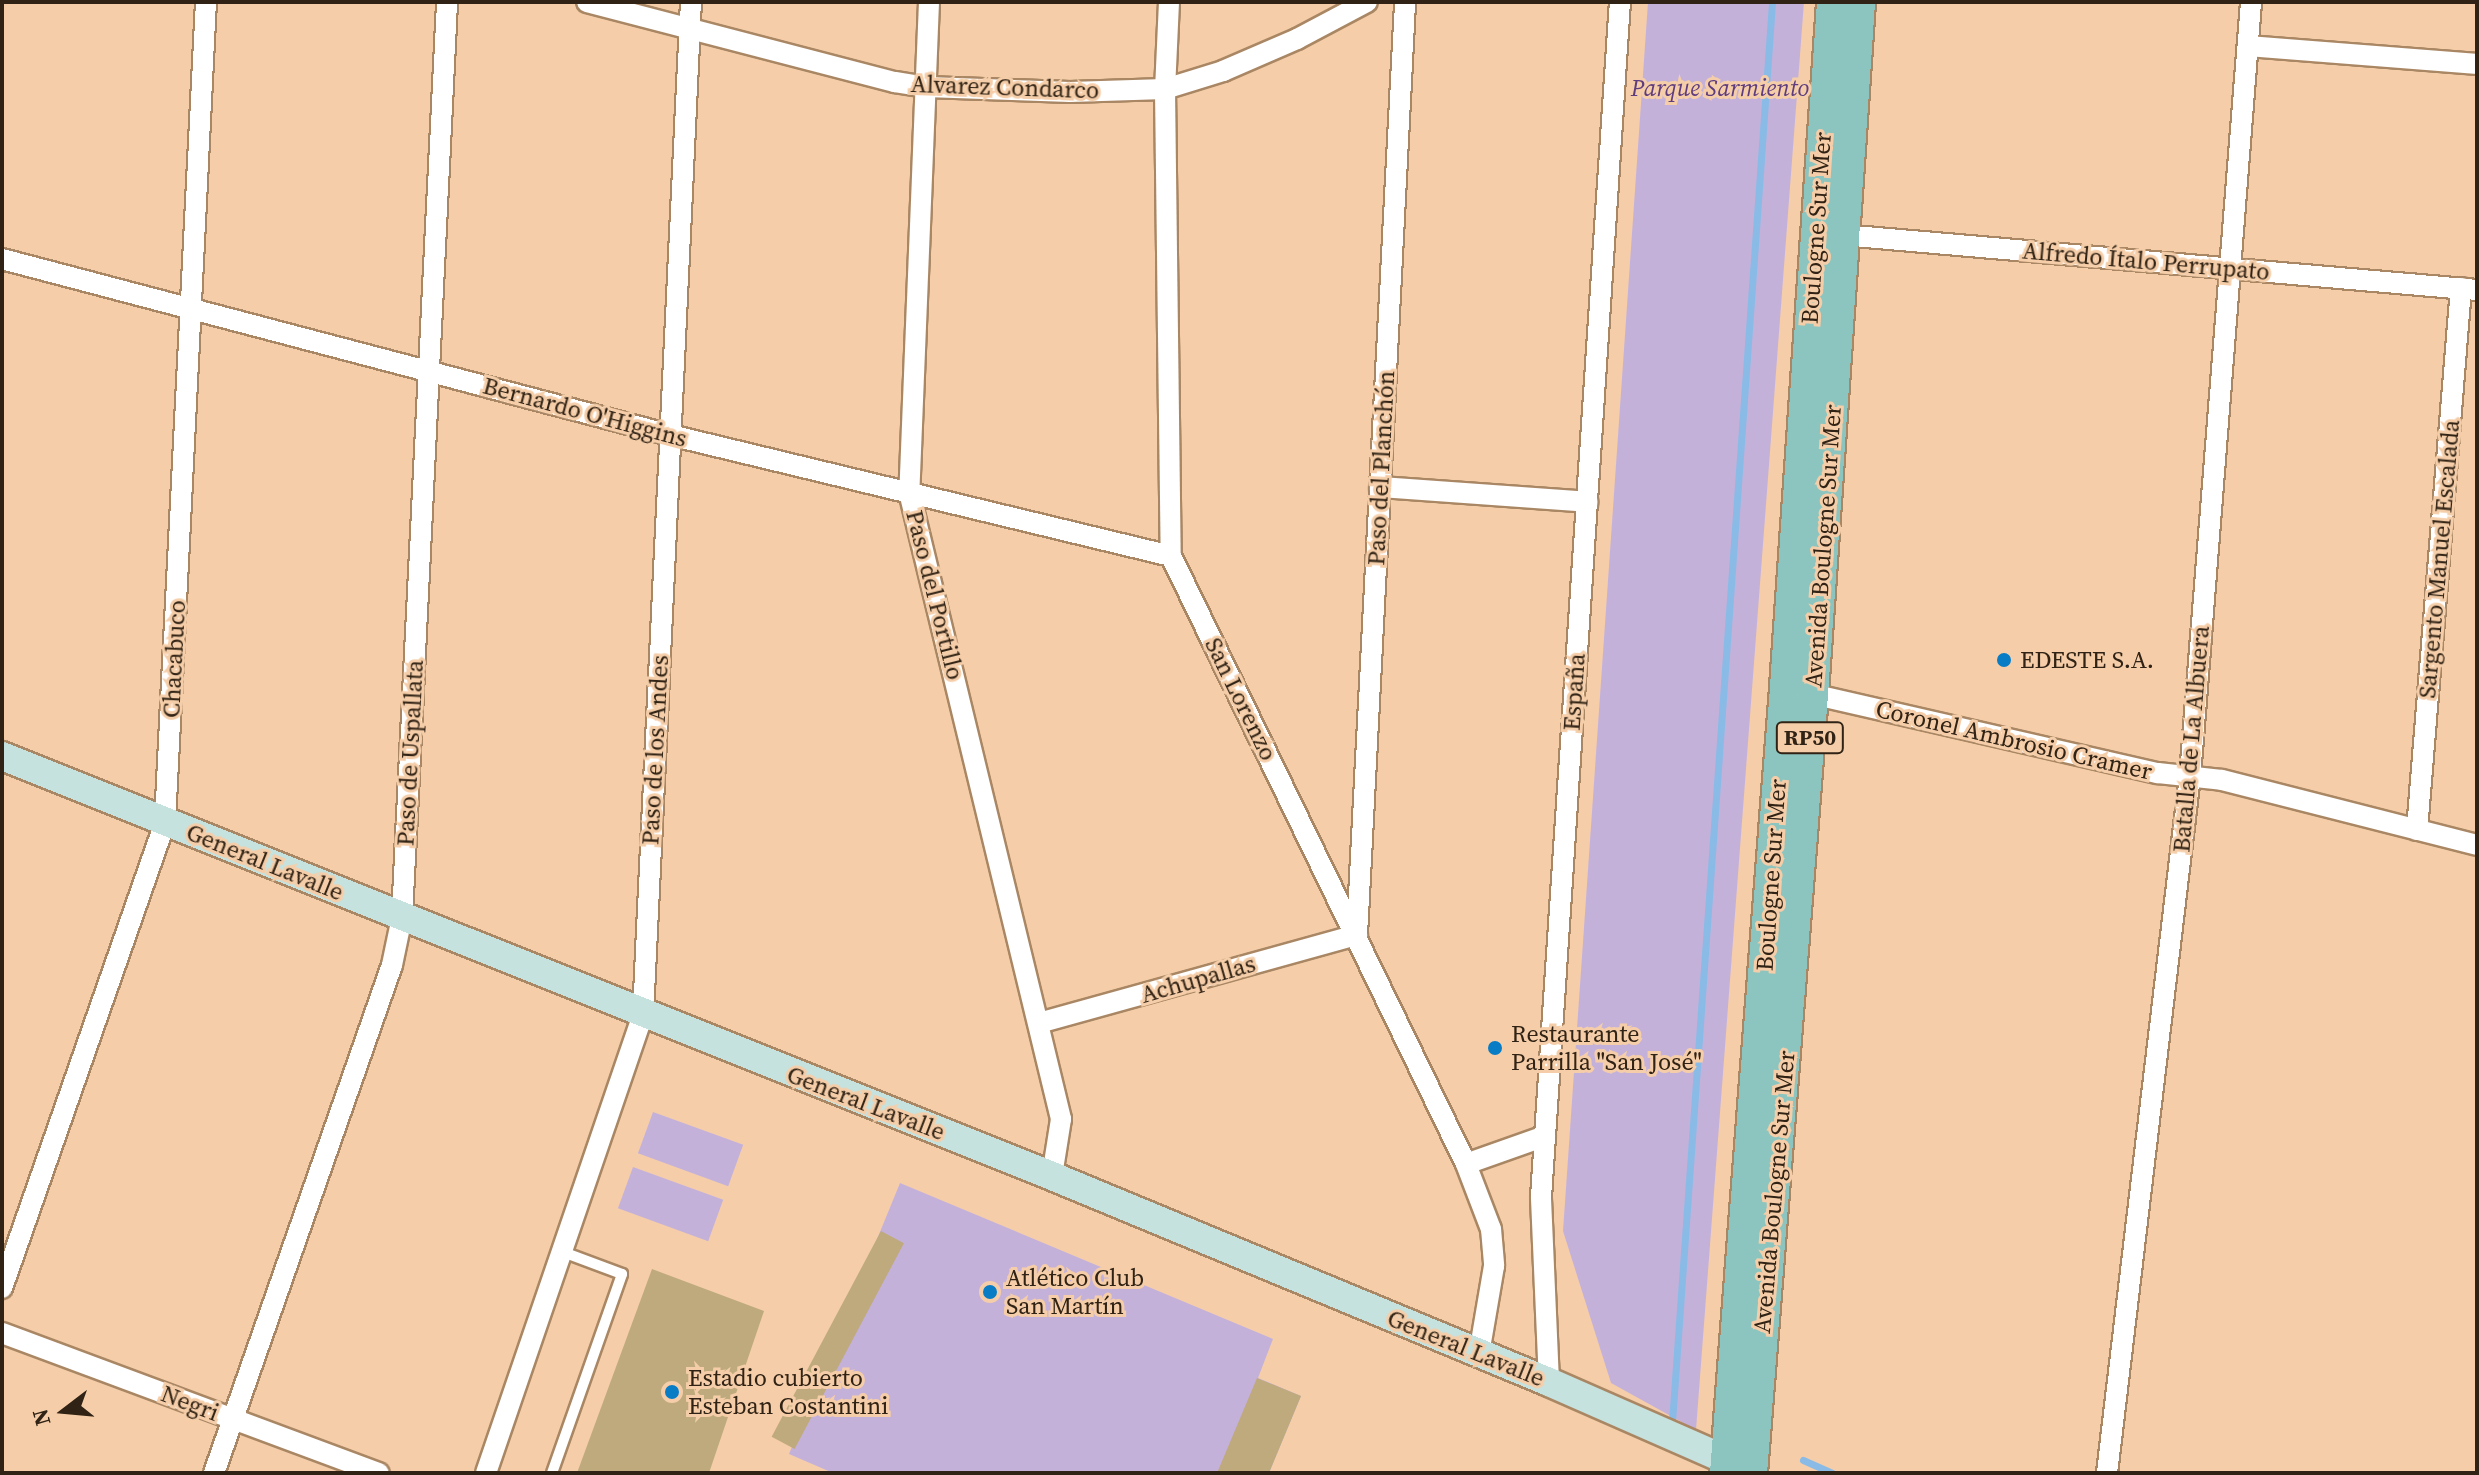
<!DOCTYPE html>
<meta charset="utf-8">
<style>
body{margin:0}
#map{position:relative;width:2479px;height:1475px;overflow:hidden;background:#f5cea9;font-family:"Source Serif 4",serif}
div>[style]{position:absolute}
.green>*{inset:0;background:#c4b1da;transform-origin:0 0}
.stream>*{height:7px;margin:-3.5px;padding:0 3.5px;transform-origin:3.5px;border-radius:3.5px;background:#8abbe6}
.building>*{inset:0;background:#bfaa7d;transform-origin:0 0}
.roads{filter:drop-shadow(2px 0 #aa8764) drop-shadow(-2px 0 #aa8764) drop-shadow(0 2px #aa8764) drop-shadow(0 -2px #aa8764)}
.lane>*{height:10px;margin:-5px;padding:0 5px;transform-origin:5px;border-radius:5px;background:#fff}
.street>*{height:20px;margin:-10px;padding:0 10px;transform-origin:10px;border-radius:10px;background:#fff}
.secondary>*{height:28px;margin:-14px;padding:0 14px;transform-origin:14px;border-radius:14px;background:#c5e2df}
.primary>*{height:30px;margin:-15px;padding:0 15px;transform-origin:15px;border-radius:15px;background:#8cc5bf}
.dots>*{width:22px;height:22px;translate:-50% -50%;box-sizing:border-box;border:4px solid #f5cea9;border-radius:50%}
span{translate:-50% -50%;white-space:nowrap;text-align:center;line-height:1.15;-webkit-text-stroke:6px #f5cea9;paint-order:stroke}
.shield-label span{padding:2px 6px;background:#f5cea9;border:2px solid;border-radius:6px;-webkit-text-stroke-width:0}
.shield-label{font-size:22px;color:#302214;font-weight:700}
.street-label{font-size:24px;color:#302214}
.park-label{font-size:24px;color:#5e3c7e;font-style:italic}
.poi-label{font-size:24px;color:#302214}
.left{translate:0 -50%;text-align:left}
.frame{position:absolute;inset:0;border:4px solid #302214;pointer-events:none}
.north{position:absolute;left:24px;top:1371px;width:80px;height:80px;-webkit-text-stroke:6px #f5cea9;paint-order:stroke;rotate:254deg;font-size:22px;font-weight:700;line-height:32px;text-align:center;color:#302214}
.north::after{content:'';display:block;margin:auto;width:28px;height:36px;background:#302214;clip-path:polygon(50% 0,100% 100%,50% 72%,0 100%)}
</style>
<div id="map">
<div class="green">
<div style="clip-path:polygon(1648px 2px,1804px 2px,1696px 1430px,1611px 1383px,1563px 1231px)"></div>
<div style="left:653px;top:1112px;width:96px;height:44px;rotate:20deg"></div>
<div style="left:633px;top:1167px;width:96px;height:44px;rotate:20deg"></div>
<div style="clip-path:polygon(900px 1183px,1273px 1339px,1258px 1378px,1301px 1396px,1269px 1473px,833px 1473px,789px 1454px)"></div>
</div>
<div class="stream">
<div style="left:1672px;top:1422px;width:1424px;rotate:-85.97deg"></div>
<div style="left:1803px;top:1460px;width:32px;rotate:24deg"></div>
</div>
<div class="building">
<div style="left:881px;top:1231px;width:26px;height:233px;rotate:28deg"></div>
<div style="clip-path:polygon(652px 1269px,764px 1311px,709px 1473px,577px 1473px)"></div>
<div style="clip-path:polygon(1257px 1378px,1301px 1396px,1269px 1473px,1217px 1473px)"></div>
</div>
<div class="roads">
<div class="lane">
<div style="left:552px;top:1473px;width:211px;rotate:-70.6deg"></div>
<div style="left:622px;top:1274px;width:63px;rotate:-159.6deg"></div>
</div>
<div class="street">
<div style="left:587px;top:2px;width:318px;rotate:14.6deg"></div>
<div style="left:895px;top:82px;width:31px;rotate:9deg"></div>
<div style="left:926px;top:87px;width:144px;rotate:2deg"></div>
<div style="left:1070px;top:92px;width:95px;rotate:-1.8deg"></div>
<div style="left:1165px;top:89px;width:61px;rotate:-17.2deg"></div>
<div style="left:1223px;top:71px;width:81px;rotate:-23.4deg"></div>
<div style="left:1297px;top:39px;width:79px;rotate:-27.9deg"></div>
<div style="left:929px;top:2px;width:490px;rotate:92.3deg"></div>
<div style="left:909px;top:492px;width:645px;rotate:76.37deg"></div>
<div style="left:1061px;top:1119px;width:58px;rotate:99deg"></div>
<div style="left:1169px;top:2px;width:87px;rotate:92.6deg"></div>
<div style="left:1165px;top:89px;width:467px;rotate:89.3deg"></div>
<div style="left:1171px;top:556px;width:676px;rotate:64.12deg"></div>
<div style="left:1466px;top:1164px;width:70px;rotate:69deg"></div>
<div style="left:1491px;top:1229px;width:37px;rotate:85deg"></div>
<div style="left:1494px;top:1266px;width:89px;rotate:99.7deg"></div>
<div style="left:2248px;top:46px;width:230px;rotate:4.5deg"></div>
<div style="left:1831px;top:234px;width:648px;rotate:4.95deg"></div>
<div style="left:2px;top:259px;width:691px;rotate:14.76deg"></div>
<div style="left:670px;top:435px;width:515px;rotate:13.58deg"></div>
<div style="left:1380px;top:487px;width:208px;rotate:4.1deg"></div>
<div style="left:1803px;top:692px;width:364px;rotate:12.9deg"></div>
<div style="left:2158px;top:773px;width:64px;rotate:6.2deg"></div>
<div style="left:2222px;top:780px;width:263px;rotate:14.3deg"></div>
<div style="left:2417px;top:830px;width:544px;rotate:-85.36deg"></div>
<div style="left:1039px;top:1023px;width:330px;rotate:-15.5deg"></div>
<div style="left:1357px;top:935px;width:934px;rotate:-87.05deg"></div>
<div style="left:1466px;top:1164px;width:84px;rotate:-19.5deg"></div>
<div style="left:2px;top:1288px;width:494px;rotate:-70.7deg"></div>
<div style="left:165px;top:822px;width:821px;rotate:-87.14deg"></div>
<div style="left:2px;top:1333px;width:402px;rotate:20.4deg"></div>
<div style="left:1549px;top:1382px;width:185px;rotate:-92.5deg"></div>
<div style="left:1541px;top:1197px;width:1198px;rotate:-86.22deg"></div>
<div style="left:214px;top:1473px;width:538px;rotate:-70.69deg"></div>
<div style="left:392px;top:965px;width:49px;rotate:-78.2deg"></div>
<div style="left:402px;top:917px;width:916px;rotate:-87.18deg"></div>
<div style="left:486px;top:1473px;width:484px;rotate:-71.1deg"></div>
<div style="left:643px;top:1015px;width:1014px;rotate:-87.29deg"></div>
<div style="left:2107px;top:1473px;width:702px;rotate:-83.21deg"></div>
<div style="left:2190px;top:776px;width:776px;rotate:-85.49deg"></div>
</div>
<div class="secondary">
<div style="left:2px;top:756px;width:1131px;rotate:21.8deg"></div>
<div style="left:1052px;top:1176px;width:538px;rotate:22.51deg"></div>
<div style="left:1549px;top:1382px;width:214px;rotate:23.7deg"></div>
</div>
<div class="primary">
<div style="left:1725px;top:1473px;width:788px;rotate:-85.63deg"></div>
<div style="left:1785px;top:687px;width:687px;rotate:-86.07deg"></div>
<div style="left:1752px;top:1473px;width:781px;rotate:-85.52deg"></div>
<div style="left:1813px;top:694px;width:694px;rotate:-86.11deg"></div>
</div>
</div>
<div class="dots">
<div style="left:2004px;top:660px;background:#087dc6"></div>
<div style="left:1495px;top:1048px;background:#087dc6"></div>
<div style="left:990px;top:1292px;background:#087dc6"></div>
<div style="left:672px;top:1392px;background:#087dc6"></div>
</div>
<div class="shield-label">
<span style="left:1810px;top:738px">RP50</span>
</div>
<div class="street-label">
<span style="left:1005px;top:87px;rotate:2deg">Alvarez Condarco</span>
<span style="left:1816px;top:228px;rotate:-86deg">Boulogne Sur Mer</span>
<span style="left:2146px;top:261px;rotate:5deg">Alfredo Ítalo Perrupato</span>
<span style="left:585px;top:412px;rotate:15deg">Bernardo O'Higgins</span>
<span style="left:1381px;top:468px;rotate:-87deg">Paso del Planchón</span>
<span style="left:1823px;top:546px;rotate:-86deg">Avenida Boulogne Sur Mer</span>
<span style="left:2439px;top:559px;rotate:-85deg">Sargento Manuel Escalada</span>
<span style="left:935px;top:595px;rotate:76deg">Paso del Portillo</span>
<span style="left:174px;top:659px;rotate:-87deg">Chacabuco</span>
<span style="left:1574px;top:692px;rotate:-86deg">España</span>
<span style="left:1241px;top:699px;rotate:64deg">San Lorenzo</span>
<span style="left:2191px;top:739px;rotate:-85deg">Batalla de La Albuera</span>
<span style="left:2014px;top:740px;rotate:13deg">Coronel Ambrosio Cramer</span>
<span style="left:655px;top:750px;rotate:-87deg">Paso de los Andes</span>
<span style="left:410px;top:753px;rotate:-87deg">Paso de Uspallata</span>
<span style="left:265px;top:862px;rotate:22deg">General Lavalle</span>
<span style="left:1771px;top:875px;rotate:-86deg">Boulogne Sur Mer</span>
<span style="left:1198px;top:979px;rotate:-16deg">Achupallas</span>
<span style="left:866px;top:1103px;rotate:21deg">General Lavalle</span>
<span style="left:1774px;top:1192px;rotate:-85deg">Avenida Boulogne Sur Mer</span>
<span style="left:1466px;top:1348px;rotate:22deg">General Lavalle</span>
<span style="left:190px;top:1403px;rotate:21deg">Negri</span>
</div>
<div class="park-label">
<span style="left:1720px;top:88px">Parque Sarmiento</span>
</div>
<div class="poi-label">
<span class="left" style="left:2020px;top:660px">EDESTE S.A.</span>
<span class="left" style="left:1511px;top:1048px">Restaurante<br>Parrilla "San José"</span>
<span class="left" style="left:1006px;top:1292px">Atlético Club<br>San Martín</span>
<span class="left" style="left:688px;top:1392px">Estadio cubierto<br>Esteban Costantini</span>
</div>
<div class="frame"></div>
<div class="north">N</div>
</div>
